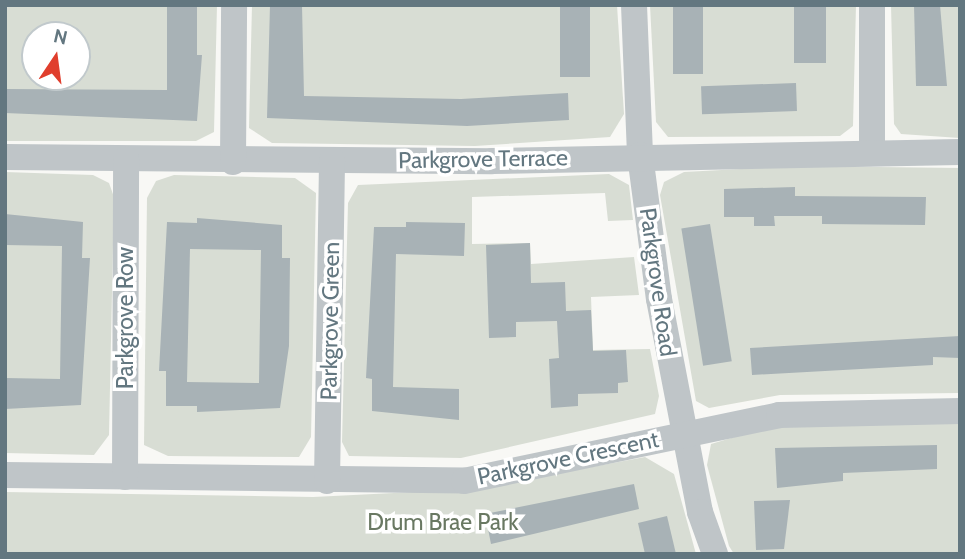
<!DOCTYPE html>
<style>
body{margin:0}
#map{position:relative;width:965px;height:559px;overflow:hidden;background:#f8f8f5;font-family:Cabin,sans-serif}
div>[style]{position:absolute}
.green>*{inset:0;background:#d8ddd4}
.building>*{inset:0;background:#a8b2b6;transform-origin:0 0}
.minor>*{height:26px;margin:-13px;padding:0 13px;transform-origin:13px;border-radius:13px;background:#bfc5c8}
span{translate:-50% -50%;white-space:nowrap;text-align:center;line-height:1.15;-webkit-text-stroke:7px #fff;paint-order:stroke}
.street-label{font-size:23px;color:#637780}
.park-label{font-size:23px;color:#697862}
.frame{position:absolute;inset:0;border:7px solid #637780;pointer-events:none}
.north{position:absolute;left:21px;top:21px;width:70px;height:70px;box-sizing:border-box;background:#fff;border:2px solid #c1c9cc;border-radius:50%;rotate:13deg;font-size:19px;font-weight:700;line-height:28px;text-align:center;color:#637780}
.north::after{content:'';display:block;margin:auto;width:24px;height:32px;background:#e03e2d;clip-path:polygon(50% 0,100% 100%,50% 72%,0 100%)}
</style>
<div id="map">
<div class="green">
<div style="clip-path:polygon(evenodd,5px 5px,217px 5px,214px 132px,196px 141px,5px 141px,5px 5px,35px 35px,77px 35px,77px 77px,35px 77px,35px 35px)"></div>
<div style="clip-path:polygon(252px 5px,617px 5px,624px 114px,610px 137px,475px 146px,272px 143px,249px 128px)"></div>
<div style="clip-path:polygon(650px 5px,856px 5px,853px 126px,840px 136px,668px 137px,656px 122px)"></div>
<div style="clip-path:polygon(891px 5px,960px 5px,960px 138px,901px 134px,894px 124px)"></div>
<div style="clip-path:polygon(794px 166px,960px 168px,960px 393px,780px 395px,709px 408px,696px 401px,660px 195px,664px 182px,684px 172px)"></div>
<div style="clip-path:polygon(5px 172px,93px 175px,109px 183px,114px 197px,109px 435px,94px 455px,5px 453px)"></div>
<div style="clip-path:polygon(609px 174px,629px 185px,633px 220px,608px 221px,605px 193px,472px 197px,472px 244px,530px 243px,531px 264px,634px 257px,639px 295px,591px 297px,593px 350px,650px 349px,659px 396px,655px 414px,461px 458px,349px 456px,342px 442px,348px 203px,358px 185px)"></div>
<div style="clip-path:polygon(174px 175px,295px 178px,316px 193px,311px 437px,299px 457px,168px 456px,144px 445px,147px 198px,156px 181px)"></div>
<div style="clip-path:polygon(960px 423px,960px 554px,734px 554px,729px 546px,707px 465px,711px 444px,772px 426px)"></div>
<div style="clip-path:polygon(645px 457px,674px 474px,696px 554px,5px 554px,5px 492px,313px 497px,475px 489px)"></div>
</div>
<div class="building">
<div style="clip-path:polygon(167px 5px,197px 5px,197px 55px,202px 55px,197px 121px,5px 113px,5px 89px,167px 90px)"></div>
<div style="clip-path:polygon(270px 5px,302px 5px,304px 96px,461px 99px,568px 93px,569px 120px,467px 126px,267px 118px)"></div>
<div style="left:560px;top:5px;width:30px;height:72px"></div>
<div style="left:673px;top:5px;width:30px;height:69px"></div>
<div style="left:794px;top:5px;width:32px;height:58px"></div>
<div style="clip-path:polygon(914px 5px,940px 5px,947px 86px,916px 86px)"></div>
<div style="left:796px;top:83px;width:28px;height:95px;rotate:88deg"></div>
<div style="clip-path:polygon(795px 187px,795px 196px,926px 197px,925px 225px,822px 224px,822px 216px,774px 216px,775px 226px,754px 226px,754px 217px,724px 217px,724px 189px)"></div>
<div style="clip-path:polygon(5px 214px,83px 222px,82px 258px,90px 258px,81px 405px,5px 409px,5px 378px,60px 379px,62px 246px,5px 245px)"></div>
<div style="clip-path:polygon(evenodd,197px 218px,282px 225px,282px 258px,290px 258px,289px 346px,280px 408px,197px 412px,197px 406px,166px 406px,166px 371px,159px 371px,167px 222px,197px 223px,197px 218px,190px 249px,261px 250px,259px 383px,187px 382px,190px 249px)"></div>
<div style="clip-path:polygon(406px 222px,465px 223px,464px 256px,396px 254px,393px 387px,459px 389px,459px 420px,372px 411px,372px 379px,366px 378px,374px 227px,406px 227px)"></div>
<div style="left:710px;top:224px;width:139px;height:29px;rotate:81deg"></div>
<div style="clip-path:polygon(530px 243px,531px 283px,565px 282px,566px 311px,591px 310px,593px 351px,626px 350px,628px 382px,618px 383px,618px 393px,578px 394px,578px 406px,551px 408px,549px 359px,559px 358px,557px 321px,516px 322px,516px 337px,489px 338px,486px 245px)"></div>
<div style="clip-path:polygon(960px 336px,960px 358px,933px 357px,933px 365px,752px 375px,750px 348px)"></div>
<div style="clip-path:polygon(937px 445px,937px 469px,843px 473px,843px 481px,777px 488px,775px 448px)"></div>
<div style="clip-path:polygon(634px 484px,639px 509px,491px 544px,485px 514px)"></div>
<div style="clip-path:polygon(790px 500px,784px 549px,756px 550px,754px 501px)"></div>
<div style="clip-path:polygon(667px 516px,676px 554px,645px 554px,638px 523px)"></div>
</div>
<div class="minor">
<div style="left:634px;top:5px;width:150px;rotate:87.7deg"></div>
<div style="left:640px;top:155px;width:145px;rotate:82.5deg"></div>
<div style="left:659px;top:299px;width:217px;rotate:79.1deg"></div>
<div style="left:700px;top:512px;width:45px;rotate:70.3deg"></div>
<div style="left:872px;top:150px;width:145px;rotate:-90deg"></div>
<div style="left:5px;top:157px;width:487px;rotate:0.5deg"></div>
<div style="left:492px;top:161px;width:468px;rotate:-1.1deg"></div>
<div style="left:233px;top:162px;width:157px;rotate:-89.6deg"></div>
<div style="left:5px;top:475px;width:459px;rotate:0.7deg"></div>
<div style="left:464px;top:481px;width:322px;rotate:-11.8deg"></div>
<div style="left:779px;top:415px;width:181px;rotate:-1.3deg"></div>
<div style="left:125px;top:477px;width:318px;rotate:-89.8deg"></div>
<div style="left:327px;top:481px;width:321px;rotate:-89.1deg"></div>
</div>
<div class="street-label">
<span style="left:483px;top:159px;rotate:-1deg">Parkgrove Terrace</span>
<span style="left:658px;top:282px;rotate:82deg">Parkgrove Road</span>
<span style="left:125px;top:318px;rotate:-90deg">Parkgrove Row</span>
<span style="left:330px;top:321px;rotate:-89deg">Parkgrove Green</span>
<span style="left:568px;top:458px;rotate:-12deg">Parkgrove Crescent</span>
</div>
<div class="park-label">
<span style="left:443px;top:522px">Drum Brae Park</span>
</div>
<div class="frame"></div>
<div class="north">N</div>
</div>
